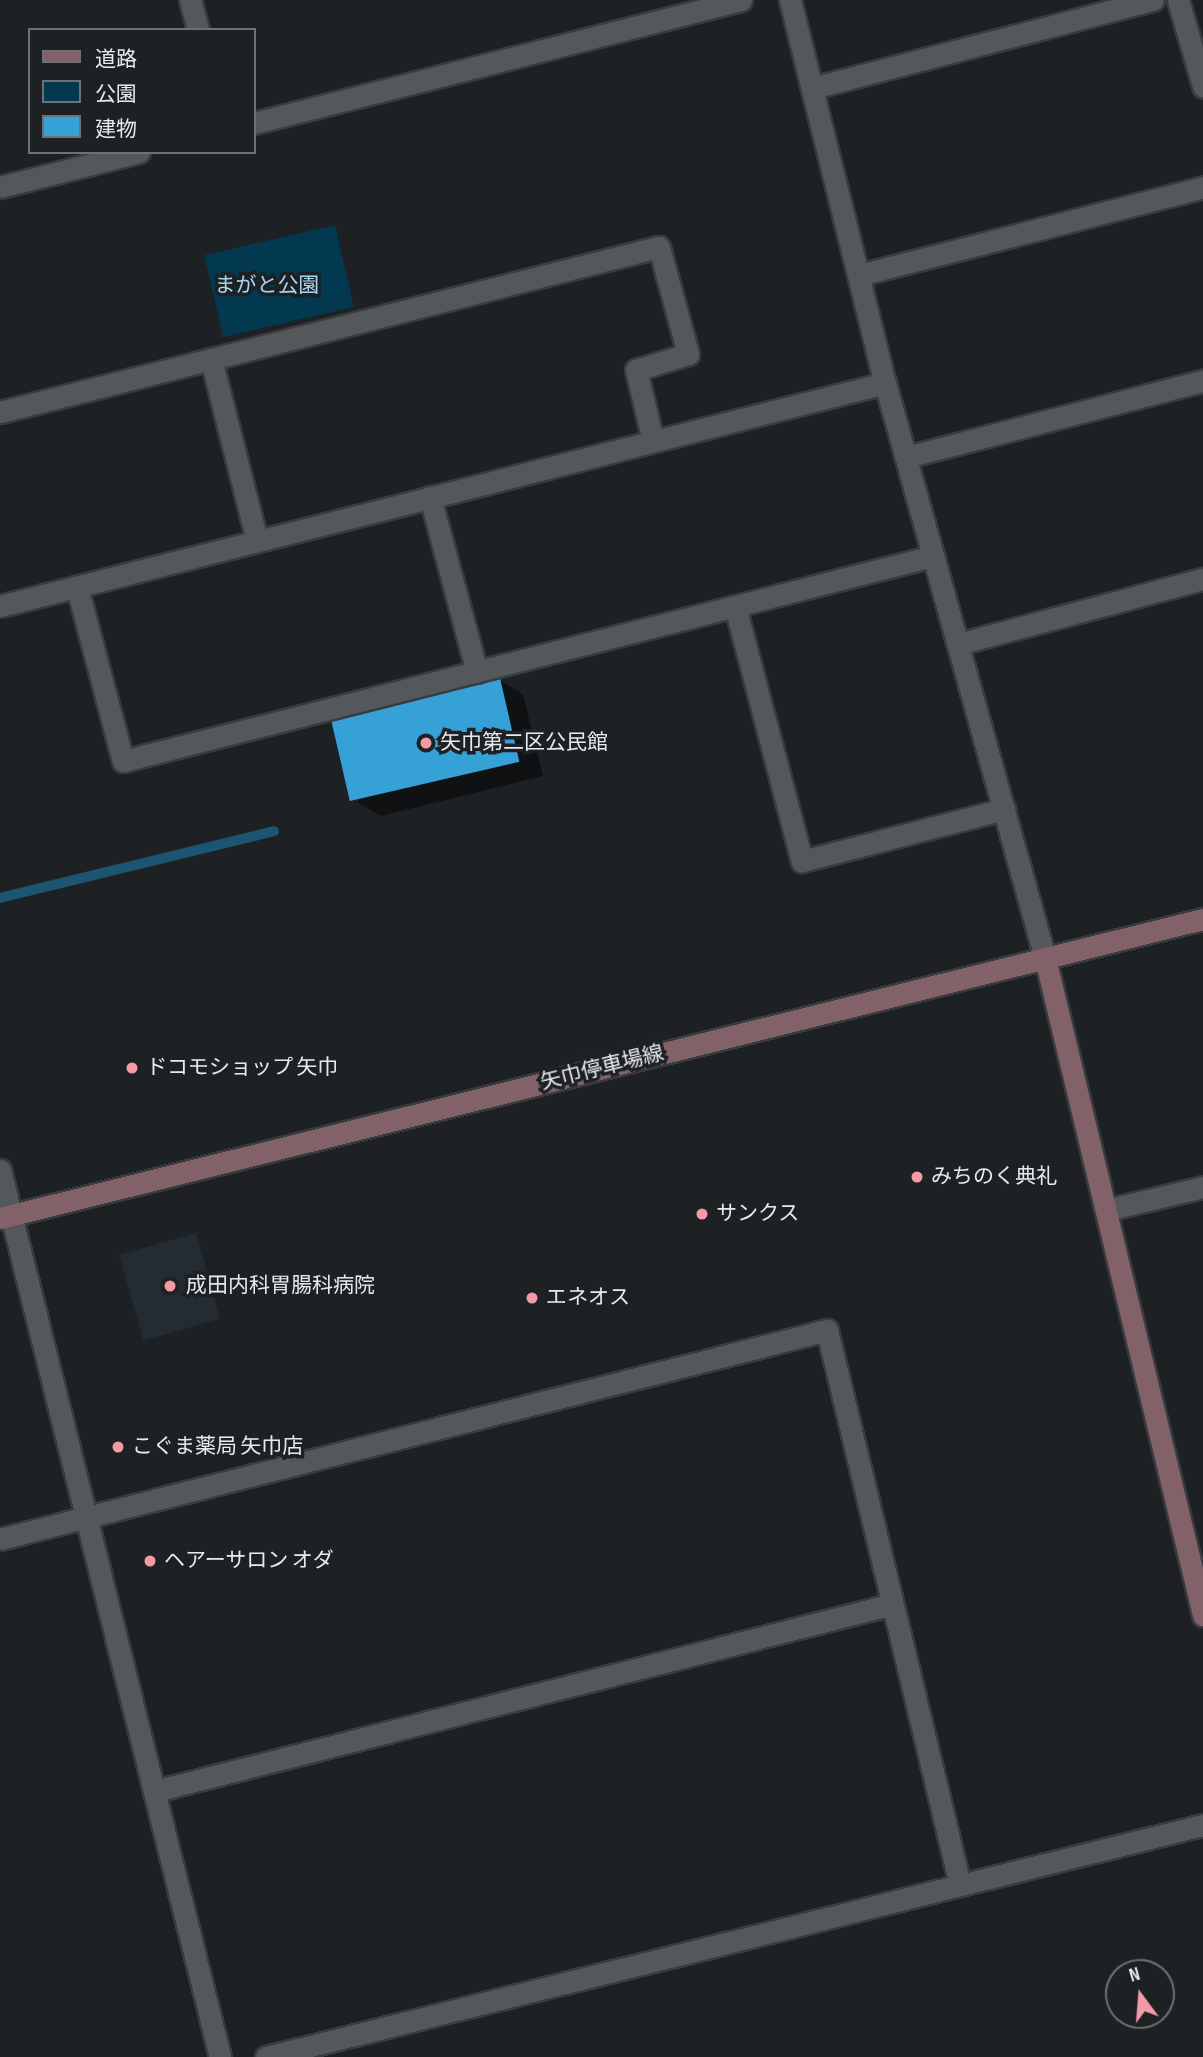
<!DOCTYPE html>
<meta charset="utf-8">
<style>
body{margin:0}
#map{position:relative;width:1203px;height:2057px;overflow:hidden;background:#1e2124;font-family:"Sofia Sans Condensed","Noto Sans JP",sans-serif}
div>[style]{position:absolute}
.built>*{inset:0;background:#232c32;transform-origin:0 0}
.green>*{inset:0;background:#023850;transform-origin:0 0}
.shadow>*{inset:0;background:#0007}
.stream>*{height:10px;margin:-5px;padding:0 5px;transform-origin:5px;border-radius:5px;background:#1d5471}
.building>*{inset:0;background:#35a1d7;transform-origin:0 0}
.roads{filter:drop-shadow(2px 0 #393c3e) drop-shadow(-2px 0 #393c3e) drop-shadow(0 2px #393c3e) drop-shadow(0 -2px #393c3e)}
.street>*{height:21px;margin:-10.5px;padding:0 10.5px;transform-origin:10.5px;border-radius:10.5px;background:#54585b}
.secondary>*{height:21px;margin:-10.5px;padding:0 10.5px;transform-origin:10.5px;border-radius:10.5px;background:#836169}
.dots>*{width:19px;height:19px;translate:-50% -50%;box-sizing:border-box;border:4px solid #1e2124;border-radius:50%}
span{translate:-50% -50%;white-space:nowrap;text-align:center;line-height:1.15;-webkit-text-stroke:7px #1e2124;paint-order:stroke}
.park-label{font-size:21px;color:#a7d5f1}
.poi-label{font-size:21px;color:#e7eaec}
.left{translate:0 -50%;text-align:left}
.street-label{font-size:21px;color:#e7eaec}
.legend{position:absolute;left:28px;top:28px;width:228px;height:126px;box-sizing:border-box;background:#1e2124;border:2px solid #6e7174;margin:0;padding:9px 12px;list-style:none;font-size:21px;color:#e7eaec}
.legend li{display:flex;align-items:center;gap:14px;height:35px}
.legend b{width:35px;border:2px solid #6e7174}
.north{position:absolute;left:1105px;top:1959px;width:70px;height:70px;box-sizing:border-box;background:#1e2124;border:2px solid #6e7174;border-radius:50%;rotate:344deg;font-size:19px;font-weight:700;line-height:28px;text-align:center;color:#e7eaec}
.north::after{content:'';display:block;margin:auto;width:24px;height:32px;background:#f49aa6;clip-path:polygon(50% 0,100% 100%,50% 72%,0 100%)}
</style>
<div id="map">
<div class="built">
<div style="left:196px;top:1233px;width:89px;height:80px;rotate:74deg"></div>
</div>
<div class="green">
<div style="left:335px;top:225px;width:84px;height:134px;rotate:77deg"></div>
</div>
<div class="shadow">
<div style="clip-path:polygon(499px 680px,523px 694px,543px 776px,381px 816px,357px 802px)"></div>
</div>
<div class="stream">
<div style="left:0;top:898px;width:282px;rotate:-13.7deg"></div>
</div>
<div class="building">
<div style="left:500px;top:678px;width:86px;height:174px;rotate:77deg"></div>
</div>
<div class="roads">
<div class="street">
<div style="left:190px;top:0;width:31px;rotate:75deg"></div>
<div style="left:790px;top:0;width:395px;rotate:76.1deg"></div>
<div style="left:885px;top:383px;width:597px;rotate:74.45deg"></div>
<div style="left:1178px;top:0;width:90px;rotate:73.8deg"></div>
<div style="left:812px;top:88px;width:352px;rotate:-14.5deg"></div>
<div style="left:254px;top:123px;width:502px;rotate:-14.17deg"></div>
<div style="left:0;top:187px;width:143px;rotate:-14.1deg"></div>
<div style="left:859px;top:275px;width:355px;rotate:-14.3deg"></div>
<div style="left:211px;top:359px;width:188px;rotate:75.8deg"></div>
<div style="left:0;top:412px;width:679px;rotate:-14.06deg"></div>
<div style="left:659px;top:247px;width:111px;rotate:74.8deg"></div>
<div style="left:688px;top:354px;width:54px;rotate:162.9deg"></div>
<div style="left:636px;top:370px;width:73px;rotate:76.5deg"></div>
<div style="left:906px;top:457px;width:307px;rotate:-14.4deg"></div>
<div style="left:430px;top:497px;width:181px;rotate:75deg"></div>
<div style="left:77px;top:587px;width:180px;rotate:75.2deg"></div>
<div style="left:123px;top:761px;width:836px;rotate:-14.2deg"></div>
<div style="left:0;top:606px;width:913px;rotate:-14.14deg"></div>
<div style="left:735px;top:606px;width:264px;rotate:75.3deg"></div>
<div style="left:802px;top:861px;width:209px;rotate:-14.4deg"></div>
<div style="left:958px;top:644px;width:253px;rotate:-14.9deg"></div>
<div style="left:0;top:1170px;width:914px;rotate:76.07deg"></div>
<div style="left:1106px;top:1210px;width:100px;rotate:-13.3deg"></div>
<div style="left:0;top:1539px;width:853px;rotate:-14.18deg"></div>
<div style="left:827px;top:1330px;width:571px;rotate:76.52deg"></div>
<div style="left:155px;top:1791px;width:761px;rotate:-14.22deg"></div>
<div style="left:266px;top:2057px;width:965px;rotate:-13.91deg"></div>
</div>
<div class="secondary">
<div style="left:1045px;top:958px;width:676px;rotate:76.48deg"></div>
<div style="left:0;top:1218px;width:1240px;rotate:-13.96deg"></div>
</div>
</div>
<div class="dots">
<div style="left:426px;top:743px;background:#f49aa6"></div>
<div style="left:132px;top:1068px;background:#f49aa6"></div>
<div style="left:917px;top:1177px;background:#f49aa6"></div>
<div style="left:702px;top:1214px;background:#f49aa6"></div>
<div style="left:170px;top:1286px;background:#f49aa6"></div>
<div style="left:532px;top:1298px;background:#f49aa6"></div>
<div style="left:118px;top:1447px;background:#f49aa6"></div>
<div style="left:150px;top:1561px;background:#f49aa6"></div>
</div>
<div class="park-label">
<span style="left:267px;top:286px">まがと公園</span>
</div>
<div class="poi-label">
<span class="left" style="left:440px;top:743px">矢巾第二区公民館</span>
<span class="left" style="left:146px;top:1068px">ドコモショップ 矢巾</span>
<span class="left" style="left:931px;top:1177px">みちのく典礼</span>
<span class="left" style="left:716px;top:1214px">サンクス</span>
<span class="left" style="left:186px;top:1286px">成田内科胃腸科病院</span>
<span class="left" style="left:546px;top:1298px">エネオス</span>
<span class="left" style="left:132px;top:1447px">こぐま薬局 矢巾店</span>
<span class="left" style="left:164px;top:1561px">ヘアーサロン オダ</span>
</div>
<div class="street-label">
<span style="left:602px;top:1068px;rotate:-14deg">矢巾停車場線</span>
</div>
<ul class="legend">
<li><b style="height:9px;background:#836169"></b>道路</li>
<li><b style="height:19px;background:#023850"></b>公園</li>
<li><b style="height:19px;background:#35a1d7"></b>建物</li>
</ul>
<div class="north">N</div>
</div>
